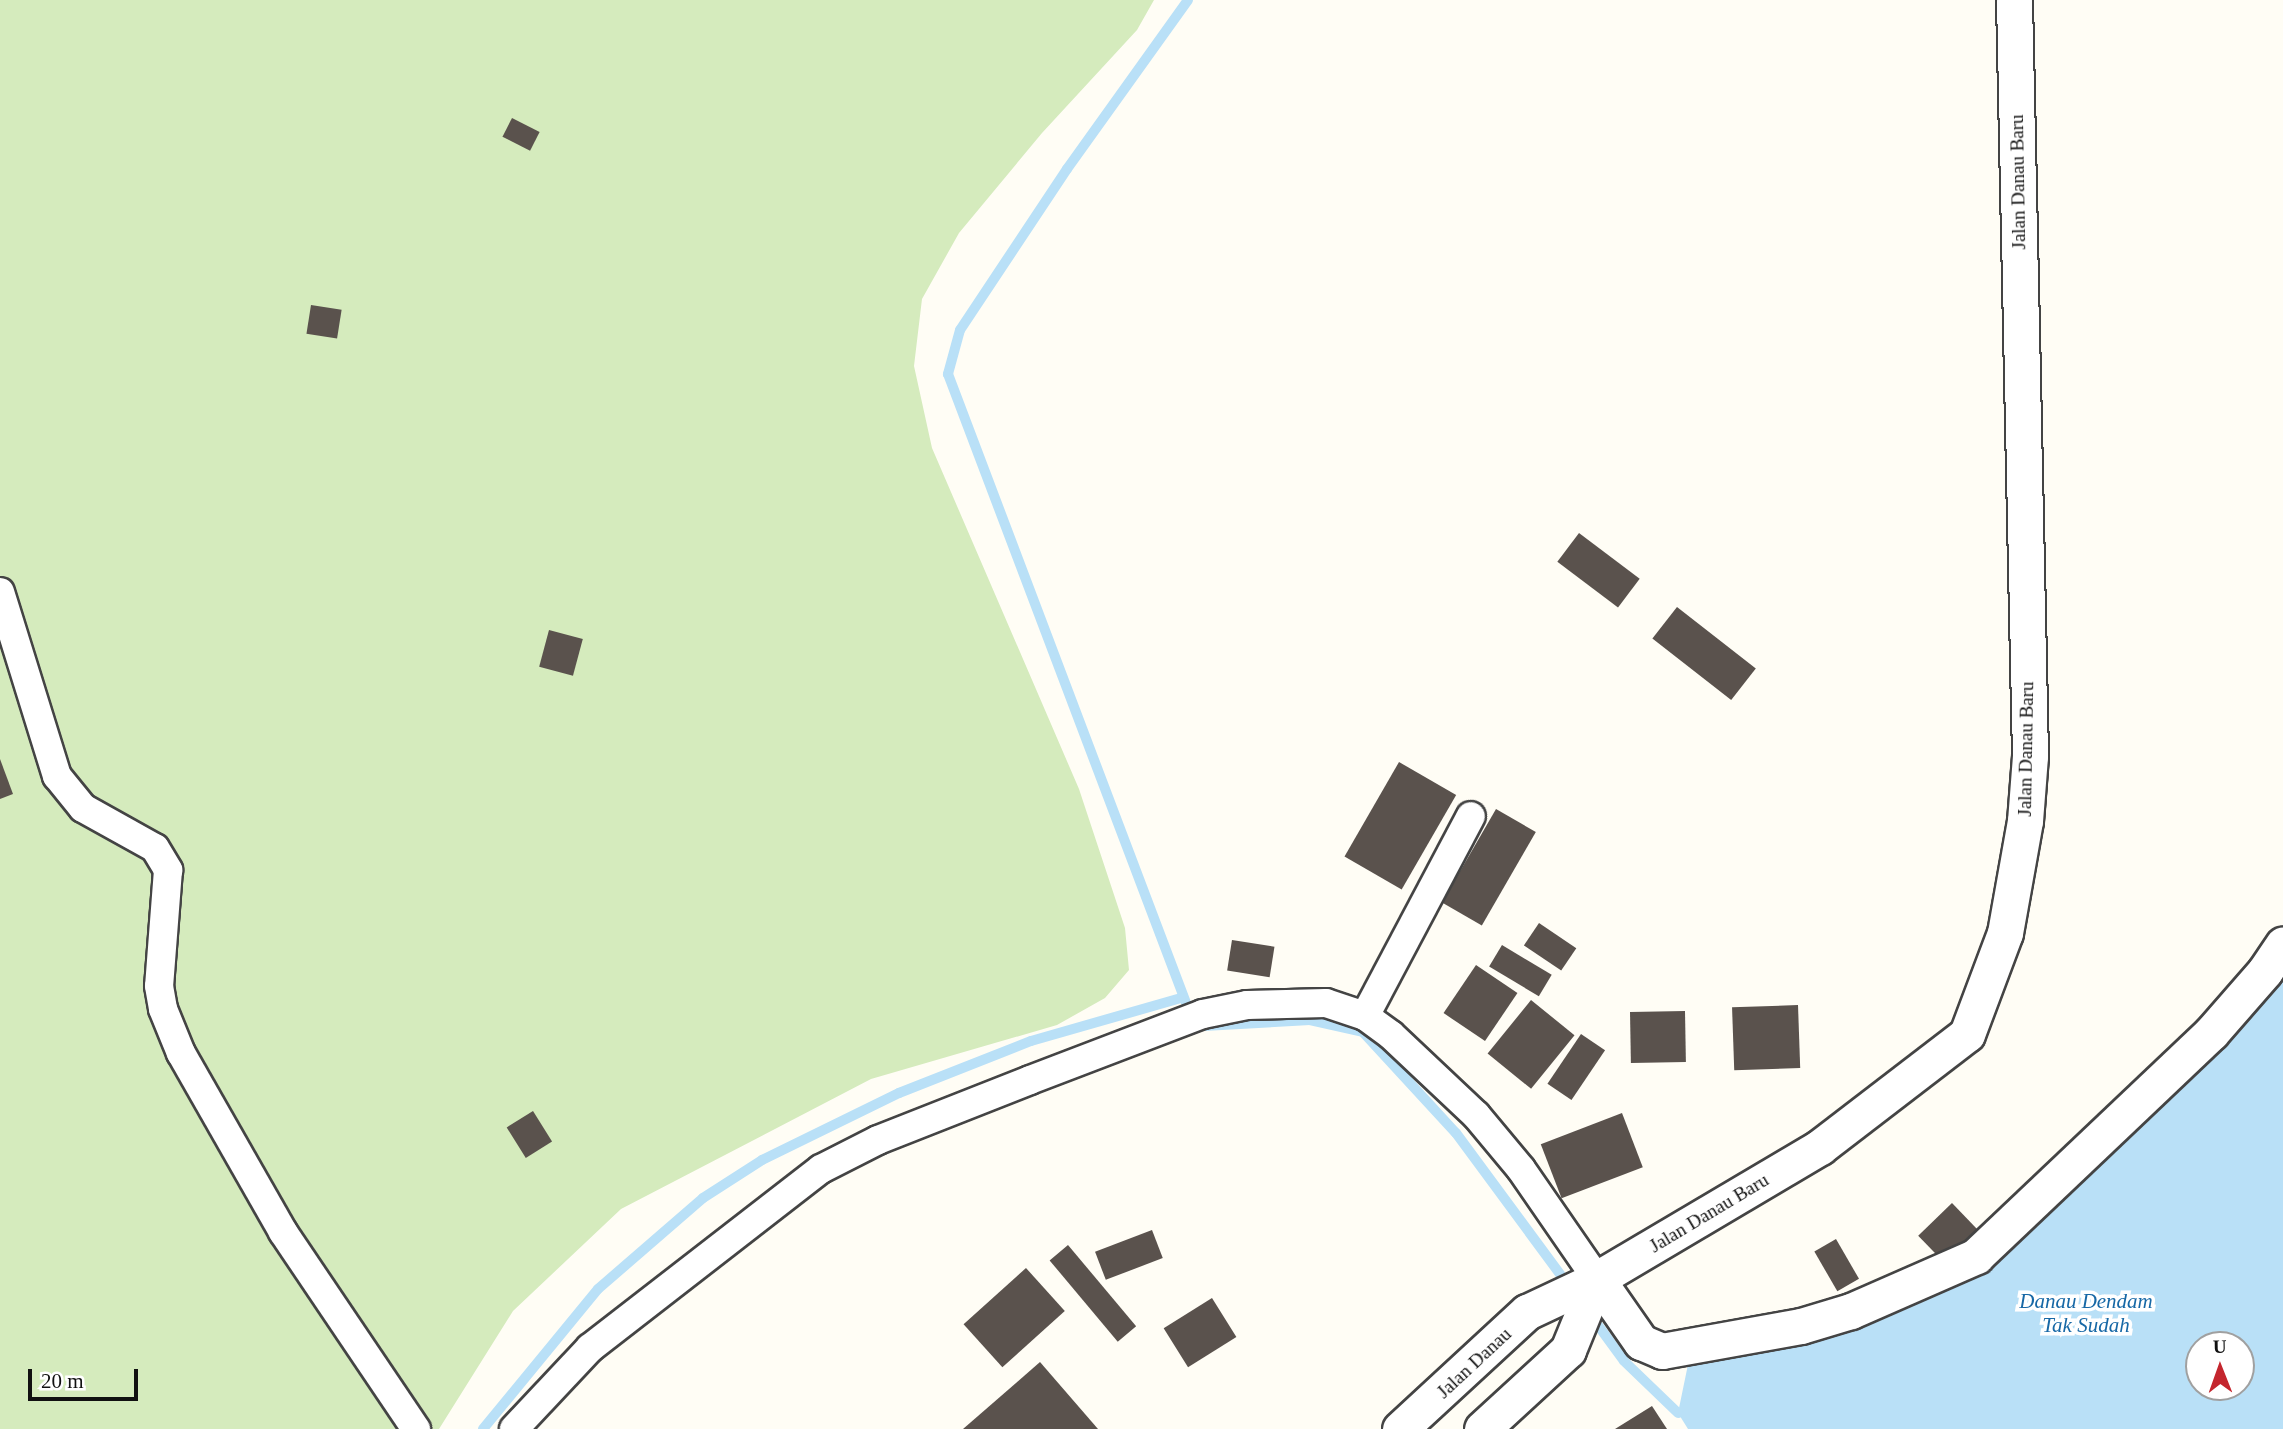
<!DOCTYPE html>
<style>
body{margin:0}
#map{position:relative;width:2283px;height:1429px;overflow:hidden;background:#fffdf5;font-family:Georgia,serif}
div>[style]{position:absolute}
.green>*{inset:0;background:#d5ebbd}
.water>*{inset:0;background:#b9e0f7}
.stream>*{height:10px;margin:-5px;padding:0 5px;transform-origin:5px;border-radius:5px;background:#b9e0f7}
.building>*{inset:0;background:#5a524d;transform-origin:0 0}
.roads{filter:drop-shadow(2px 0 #444) drop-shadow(-2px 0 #444) drop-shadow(0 2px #444) drop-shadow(0 -2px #444)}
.minor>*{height:28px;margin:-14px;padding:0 14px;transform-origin:14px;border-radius:14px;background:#fff}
.tertiary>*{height:35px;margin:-17.5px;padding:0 17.5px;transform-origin:17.5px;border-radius:17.5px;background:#fff}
span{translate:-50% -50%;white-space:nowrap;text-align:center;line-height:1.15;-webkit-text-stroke:7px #fff;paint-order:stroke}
.street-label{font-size:19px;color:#111}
.water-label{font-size:21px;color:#1768a6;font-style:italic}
.north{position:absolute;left:2185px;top:1331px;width:70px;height:70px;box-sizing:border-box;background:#fff;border:2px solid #a0a0a0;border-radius:50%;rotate:359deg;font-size:19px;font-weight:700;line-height:28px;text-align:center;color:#111}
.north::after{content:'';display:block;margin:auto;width:24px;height:32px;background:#c4262e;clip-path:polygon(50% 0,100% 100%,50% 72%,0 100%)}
.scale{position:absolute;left:28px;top:1369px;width:110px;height:32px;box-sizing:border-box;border:4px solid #111;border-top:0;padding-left:9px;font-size:21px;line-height:24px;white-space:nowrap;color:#111;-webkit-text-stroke:5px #fff;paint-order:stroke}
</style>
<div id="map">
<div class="green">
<div style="clip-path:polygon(0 0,1154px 0,1137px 30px,1042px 133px,959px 233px,922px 299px,914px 366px,932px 448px,1079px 789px,1125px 928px,1129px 970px,1105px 998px,1057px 1025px,871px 1079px,621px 1209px,513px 1311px,439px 1429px,0 1429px)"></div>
</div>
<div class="water">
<div style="clip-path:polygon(evenodd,2283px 944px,2283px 1429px,1688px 1429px,1678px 1413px,1692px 1345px,1976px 1256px,2283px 944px,2199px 1345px,2241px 1345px,2241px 1387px,2199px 1387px,2199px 1345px)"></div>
</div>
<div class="stream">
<div style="left:1188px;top:0;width:208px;rotate:125.6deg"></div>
<div style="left:1067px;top:169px;width:193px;rotate:123.6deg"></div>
<div style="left:960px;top:330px;width:46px;rotate:105.3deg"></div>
<div style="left:948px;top:374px;width:686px;rotate:69.27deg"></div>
<div style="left:1204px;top:1026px;width:106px;rotate:-3.2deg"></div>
<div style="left:1310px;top:1020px;width:54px;rotate:12.8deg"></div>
<div style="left:1363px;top:1032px;width:137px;rotate:47.4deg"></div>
<div style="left:1456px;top:1133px;width:190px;rotate:53.6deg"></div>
<div style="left:1589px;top:1313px;width:59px;rotate:53.9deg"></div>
<div style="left:1624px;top:1361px;width:75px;rotate:43.9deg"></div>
<div style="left:483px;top:1429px;width:181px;rotate:-50.6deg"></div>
<div style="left:598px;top:1289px;width:139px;rotate:-40.9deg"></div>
<div style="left:703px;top:1198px;width:70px;rotate:-32.8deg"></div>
<div style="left:762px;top:1160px;width:153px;rotate:-26.1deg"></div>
<div style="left:899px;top:1093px;width:142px;rotate:-21.5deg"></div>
<div style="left:1031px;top:1041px;width:156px;rotate:-16deg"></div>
</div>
<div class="building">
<div style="left:512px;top:118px;width:31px;height:21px;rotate:27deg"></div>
<div style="left:311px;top:305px;width:31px;height:29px;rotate:9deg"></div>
<div style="left:1579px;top:533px;width:76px;height:36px;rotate:37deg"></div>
<div style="left:1677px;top:607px;width:100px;height:40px;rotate:38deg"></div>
<div style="left:549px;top:630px;width:35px;height:38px;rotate:15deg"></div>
<div style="clip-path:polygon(0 759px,13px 794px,0 799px)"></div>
<div style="left:1399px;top:762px;width:66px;height:109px;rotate:30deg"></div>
<div style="left:1496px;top:809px;width:46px;height:108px;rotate:30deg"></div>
<div style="left:1539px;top:923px;width:45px;height:27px;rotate:34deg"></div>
<div style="left:1232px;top:940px;width:43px;height:31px;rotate:9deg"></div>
<div style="left:1502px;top:945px;width:58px;height:25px;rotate:31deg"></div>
<div style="left:1476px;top:965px;width:50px;height:58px;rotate:34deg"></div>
<div style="left:1531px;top:1000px;width:56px;height:69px;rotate:39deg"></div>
<div style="left:1798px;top:1005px;width:63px;height:66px;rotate:88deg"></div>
<div style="left:1685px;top:1011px;width:51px;height:55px;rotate:89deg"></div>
<div style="left:1581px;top:1034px;width:29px;height:60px;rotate:34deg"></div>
<div style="left:533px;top:1111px;width:36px;height:31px;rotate:58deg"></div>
<div style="left:1622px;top:1113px;width:58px;height:87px;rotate:69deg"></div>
<div style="left:1952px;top:1203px;width:36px;height:47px;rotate:46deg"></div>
<div style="left:1152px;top:1230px;width:30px;height:61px;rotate:69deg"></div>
<div style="left:1836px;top:1239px;width:46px;height:25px;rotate:60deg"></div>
<div style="left:1068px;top:1245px;width:106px;height:24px;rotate:50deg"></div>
<div style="left:1026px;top:1268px;width:58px;height:84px;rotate:48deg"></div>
<div style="left:1212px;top:1298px;width:46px;height:57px;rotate:58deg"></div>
<div style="clip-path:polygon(1040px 1362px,1098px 1429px,963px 1429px)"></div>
<div style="clip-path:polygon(1652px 1406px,1667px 1429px,1615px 1429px)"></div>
</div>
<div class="roads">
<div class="minor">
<div style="left:0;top:592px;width:193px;rotate:72.8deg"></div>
<div style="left:57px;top:776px;width:41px;rotate:50.9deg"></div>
<div style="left:83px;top:808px;width:82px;rotate:29.1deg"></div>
<div style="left:155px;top:848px;width:26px;rotate:59deg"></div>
<div style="left:168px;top:870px;width:116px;rotate:94.4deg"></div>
<div style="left:159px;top:986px;width:23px;rotate:80deg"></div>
<div style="left:163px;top:1009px;width:48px;rotate:67.8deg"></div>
<div style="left:181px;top:1053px;width:206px;rotate:60.3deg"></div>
<div style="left:283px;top:1232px;width:238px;rotate:56deg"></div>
<div style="left:1365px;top:1016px;width:226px;rotate:-62.1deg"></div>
<div style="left:514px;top:1429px;width:111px;rotate:-46.8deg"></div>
<div style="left:590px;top:1348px;width:292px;rotate:-37.8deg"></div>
<div style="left:821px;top:1169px;width:64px;rotate:-27deg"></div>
<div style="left:878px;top:1140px;width:163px;rotate:-21.5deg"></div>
<div style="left:1030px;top:1080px;width:185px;rotate:-20.9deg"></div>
<div style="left:1203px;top:1014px;width:45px;rotate:-11.6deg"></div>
<div style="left:1247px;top:1005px;width:79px;rotate:-1.5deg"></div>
<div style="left:1326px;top:1003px;width:41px;rotate:18.4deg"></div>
<div style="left:1365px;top:1016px;width:32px;rotate:36deg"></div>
<div style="left:1391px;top:1035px;width:117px;rotate:43.3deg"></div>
<div style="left:1476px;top:1115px;width:70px;rotate:50.2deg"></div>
<div style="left:1521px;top:1169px;width:134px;rotate:55.4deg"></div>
</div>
<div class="tertiary">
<div style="left:1597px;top:1279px;width:77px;rotate:55.1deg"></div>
<div style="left:1641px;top:1342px;width:23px;rotate:23deg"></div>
<div style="left:1662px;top:1351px;width:141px;rotate:-10.2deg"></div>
<div style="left:1801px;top:1326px;width:52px;rotate:-16.7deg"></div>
<div style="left:1851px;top:1311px;width:137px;rotate:-23.7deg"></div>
<div style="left:1976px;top:1256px;width:324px;rotate:-43.5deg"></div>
<div style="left:2211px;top:1033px;width:82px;rotate:-48.9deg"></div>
<div style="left:2265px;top:971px;width:32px;rotate:-56deg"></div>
<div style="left:1400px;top:1429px;width:173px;rotate:-42.7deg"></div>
<div style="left:1527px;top:1312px;width:77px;rotate:-25.2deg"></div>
<div style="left:1597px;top:1279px;width:259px;rotate:-30.6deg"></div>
<div style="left:1820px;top:1147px;width:185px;rotate:-37.5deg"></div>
<div style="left:1967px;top:1034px;width:108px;rotate:-69.4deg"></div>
<div style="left:2005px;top:933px;width:114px;rotate:-79.9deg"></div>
<div style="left:2025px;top:821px;width:65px;rotate:-85.6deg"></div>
<div style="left:2030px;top:756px;width:756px;rotate:-91.21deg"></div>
<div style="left:1482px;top:1429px;width:117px;rotate:-42.6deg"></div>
<div style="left:1568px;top:1350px;width:77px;rotate:-67.8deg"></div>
</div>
</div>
<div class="street-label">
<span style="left:2018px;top:182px;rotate:-91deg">Jalan Danau Baru</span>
<span style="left:2026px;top:749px;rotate:-89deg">Jalan Danau Baru</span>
<span style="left:1709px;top:1213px;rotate:-31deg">Jalan Danau Baru</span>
<span style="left:1474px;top:1363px;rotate:-43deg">Jalan Danau</span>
</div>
<div class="water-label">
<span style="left:2086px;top:1313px">Danau Dendam<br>Tak Sudah</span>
</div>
<div class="north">U</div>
<div class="scale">20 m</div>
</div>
